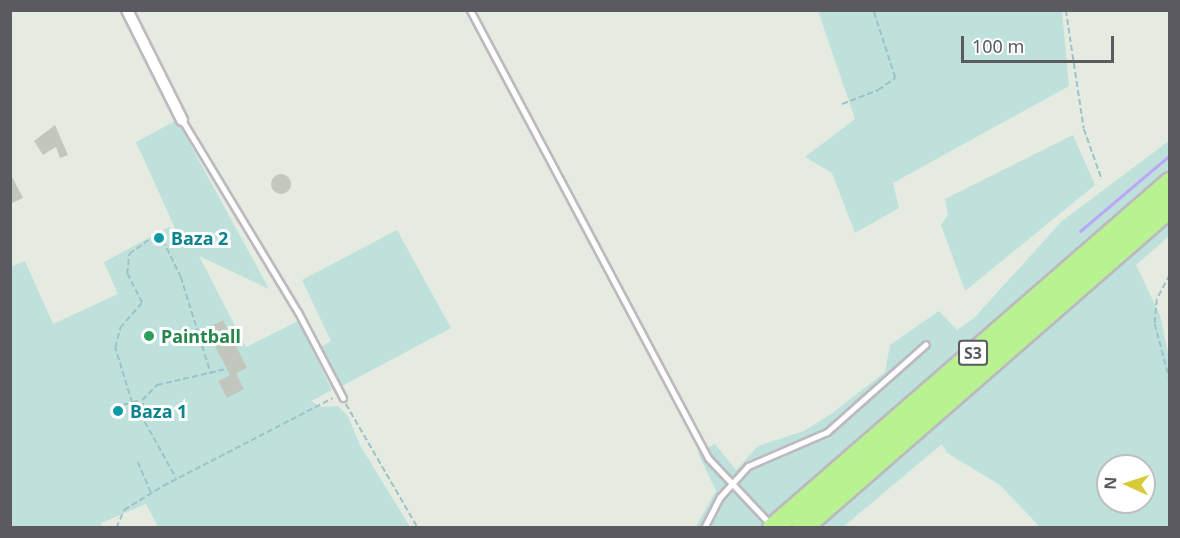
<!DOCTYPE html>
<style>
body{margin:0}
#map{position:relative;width:1180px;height:538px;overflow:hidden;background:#e5ebe1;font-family:"Noto Sans",sans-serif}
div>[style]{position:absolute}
.green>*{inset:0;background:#bfe1dc}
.stream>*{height:3px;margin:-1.5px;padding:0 1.5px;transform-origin:1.5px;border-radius:1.5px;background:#bca6f7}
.building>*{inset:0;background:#c2c7be}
.round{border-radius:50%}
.path>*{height:1.5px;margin-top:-0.75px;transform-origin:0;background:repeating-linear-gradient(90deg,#9dc2c7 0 6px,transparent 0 9px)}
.roads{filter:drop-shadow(2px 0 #bcb9bf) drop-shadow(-2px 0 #bcb9bf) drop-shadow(0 2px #bcb9bf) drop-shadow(0 -2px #bcb9bf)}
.lane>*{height:5px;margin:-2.5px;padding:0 2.5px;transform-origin:2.5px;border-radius:2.5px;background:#fff}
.street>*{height:10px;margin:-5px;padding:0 5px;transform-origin:5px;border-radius:5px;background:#fff}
.highway>*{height:20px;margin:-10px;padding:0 10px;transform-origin:10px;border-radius:10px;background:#b9f391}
.dots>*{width:16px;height:16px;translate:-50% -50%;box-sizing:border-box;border:3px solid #fff;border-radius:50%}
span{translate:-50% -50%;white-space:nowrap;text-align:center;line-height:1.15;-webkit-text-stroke:6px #fff;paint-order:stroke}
.shield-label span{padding:2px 4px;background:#fff;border:2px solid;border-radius:4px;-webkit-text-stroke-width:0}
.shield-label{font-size:16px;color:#5c5a61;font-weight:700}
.culture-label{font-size:18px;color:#0d838f;font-weight:700}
.left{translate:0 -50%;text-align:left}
.leisure-label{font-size:18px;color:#27864d;font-weight:700}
.frame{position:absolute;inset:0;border:12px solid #5c5a61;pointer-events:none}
.north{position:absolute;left:1096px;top:454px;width:60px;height:60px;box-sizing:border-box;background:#fff;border:2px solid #bebdc0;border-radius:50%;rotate:273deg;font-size:16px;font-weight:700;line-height:24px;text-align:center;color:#5c5a61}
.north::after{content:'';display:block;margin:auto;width:21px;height:27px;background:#d8cb3a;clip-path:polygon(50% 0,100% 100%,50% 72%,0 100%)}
.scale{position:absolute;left:961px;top:36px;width:153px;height:27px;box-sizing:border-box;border:3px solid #5c5a61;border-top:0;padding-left:8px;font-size:18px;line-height:21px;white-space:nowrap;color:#5c5a61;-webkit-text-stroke:4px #fff;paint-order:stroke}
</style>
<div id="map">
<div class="green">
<div style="clip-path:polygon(818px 11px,1062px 11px,1069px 86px,893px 183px,899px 208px,855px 233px,832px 173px,805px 157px,855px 119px)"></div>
<div style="clip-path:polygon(177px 120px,269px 289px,199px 256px,246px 347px,298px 321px,332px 390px,311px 401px,321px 407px,338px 406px,348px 416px,360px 445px,410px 527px,158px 527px,146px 504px,101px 523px,103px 527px,11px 528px,11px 267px,25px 261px,53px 324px,118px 294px,104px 262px,169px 227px,183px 246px,136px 142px)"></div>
<div style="clip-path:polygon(1073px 135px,1095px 185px,965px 291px,941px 225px,948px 215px,945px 199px)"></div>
<div style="clip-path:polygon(evenodd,1169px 141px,1169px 236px,1136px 265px,1160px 315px,1168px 353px,1169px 527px,1040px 527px,1000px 485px,947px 453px,942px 444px,843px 527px,695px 528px,716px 491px,698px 453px,715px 444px,736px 470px,758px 446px,804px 431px,831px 414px,885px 372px,890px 345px,939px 311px,957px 330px,974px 318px,1062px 221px,1169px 141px,1108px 466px,1144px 466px,1144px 502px,1108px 502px,1108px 466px)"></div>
<div style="clip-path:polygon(397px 230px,451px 328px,342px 386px,321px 347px,331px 341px,302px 280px)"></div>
</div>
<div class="stream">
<div style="left:1080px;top:231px;width:118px;rotate:-40.2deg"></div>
</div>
<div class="building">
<div style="clip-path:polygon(55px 125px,68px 155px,60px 158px,56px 147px,43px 155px,34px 141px)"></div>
<div style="clip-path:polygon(10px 173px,23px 198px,10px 204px)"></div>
<div class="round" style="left:271px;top:174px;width:20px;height:20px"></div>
<div style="clip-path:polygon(223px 320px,247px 368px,236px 373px,244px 389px,227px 398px,218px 381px,230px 375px,206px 329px)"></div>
</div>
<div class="path">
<div style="left:1066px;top:10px;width:120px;rotate:81.4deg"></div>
<div style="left:1084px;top:129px;width:51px;rotate:70.5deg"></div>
<div style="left:842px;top:104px;width:39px;rotate:-21deg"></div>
<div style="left:878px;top:90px;width:21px;rotate:-35deg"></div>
<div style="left:895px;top:78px;width:71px;rotate:-107.9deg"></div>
<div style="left:1170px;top:275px;width:27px;rotate:118deg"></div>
<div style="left:1157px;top:299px;width:25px;rotate:95deg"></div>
<div style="left:1155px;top:324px;width:59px;rotate:75.3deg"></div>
<div style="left:346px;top:404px;width:143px;rotate:59.9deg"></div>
<div style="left:115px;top:407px;width:27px;rotate:-15deg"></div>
<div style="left:144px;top:418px;width:18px;rotate:-96deg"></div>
<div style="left:142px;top:400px;width:21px;rotate:-45deg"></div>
<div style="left:157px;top:385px;width:71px;rotate:-13.1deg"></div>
<div style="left:145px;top:421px;width:22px;rotate:-126deg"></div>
<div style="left:132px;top:403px;width:58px;rotate:-107.2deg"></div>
<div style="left:115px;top:348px;width:21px;rotate:-76deg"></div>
<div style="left:120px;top:328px;width:33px;rotate:-49deg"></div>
<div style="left:142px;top:303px;width:33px;rotate:-117deg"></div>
<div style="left:127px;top:274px;width:20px;rotate:-84deg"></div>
<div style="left:129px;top:254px;width:37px;rotate:-36deg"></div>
<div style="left:159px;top:232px;width:50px;rotate:63.9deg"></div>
<div style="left:181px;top:277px;width:102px;rotate:72.8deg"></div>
<div style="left:145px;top:422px;width:64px;rotate:61deg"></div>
<div style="left:138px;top:462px;width:34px;rotate:67deg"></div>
<div style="left:116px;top:528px;width:20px;rotate:-66deg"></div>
<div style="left:124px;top:510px;width:46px;rotate:-31.6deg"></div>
<div style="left:163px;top:486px;width:191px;rotate:-27.4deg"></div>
</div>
<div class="roads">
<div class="lane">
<div style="left:470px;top:10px;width:507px;rotate:62.02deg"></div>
<div style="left:708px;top:458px;width:91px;rotate:46.8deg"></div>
<div style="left:182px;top:120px;width:224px;rotate:58.9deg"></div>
<div style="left:298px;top:312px;width:97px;rotate:62.4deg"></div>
<div style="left:704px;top:528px;width:35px;rotate:-63deg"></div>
<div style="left:720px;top:497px;width:42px;rotate:-47.9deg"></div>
<div style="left:748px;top:466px;width:86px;rotate:-23.3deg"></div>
<div style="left:827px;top:432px;width:132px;rotate:-41.6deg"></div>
</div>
<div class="street">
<div style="left:127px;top:10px;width:123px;rotate:63.4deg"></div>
</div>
<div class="highway">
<div style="left:773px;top:528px;width:526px;rotate:-40.99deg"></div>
<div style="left:802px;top:528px;width:488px;rotate:-41.1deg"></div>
</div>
</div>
<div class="dots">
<div style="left:159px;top:238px;background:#0f9aa8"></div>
<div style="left:149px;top:336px;background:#2e9e5b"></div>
<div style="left:118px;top:411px;background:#0f9aa8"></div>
</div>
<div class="shield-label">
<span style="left:973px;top:353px">S3</span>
</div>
<div class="culture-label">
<span class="left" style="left:171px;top:238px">Baza 2</span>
<span class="left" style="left:130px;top:411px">Baza 1</span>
</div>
<div class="leisure-label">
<span class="left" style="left:161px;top:336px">Paintball</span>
</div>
<div class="frame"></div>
<div class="north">N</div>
<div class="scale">100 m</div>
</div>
